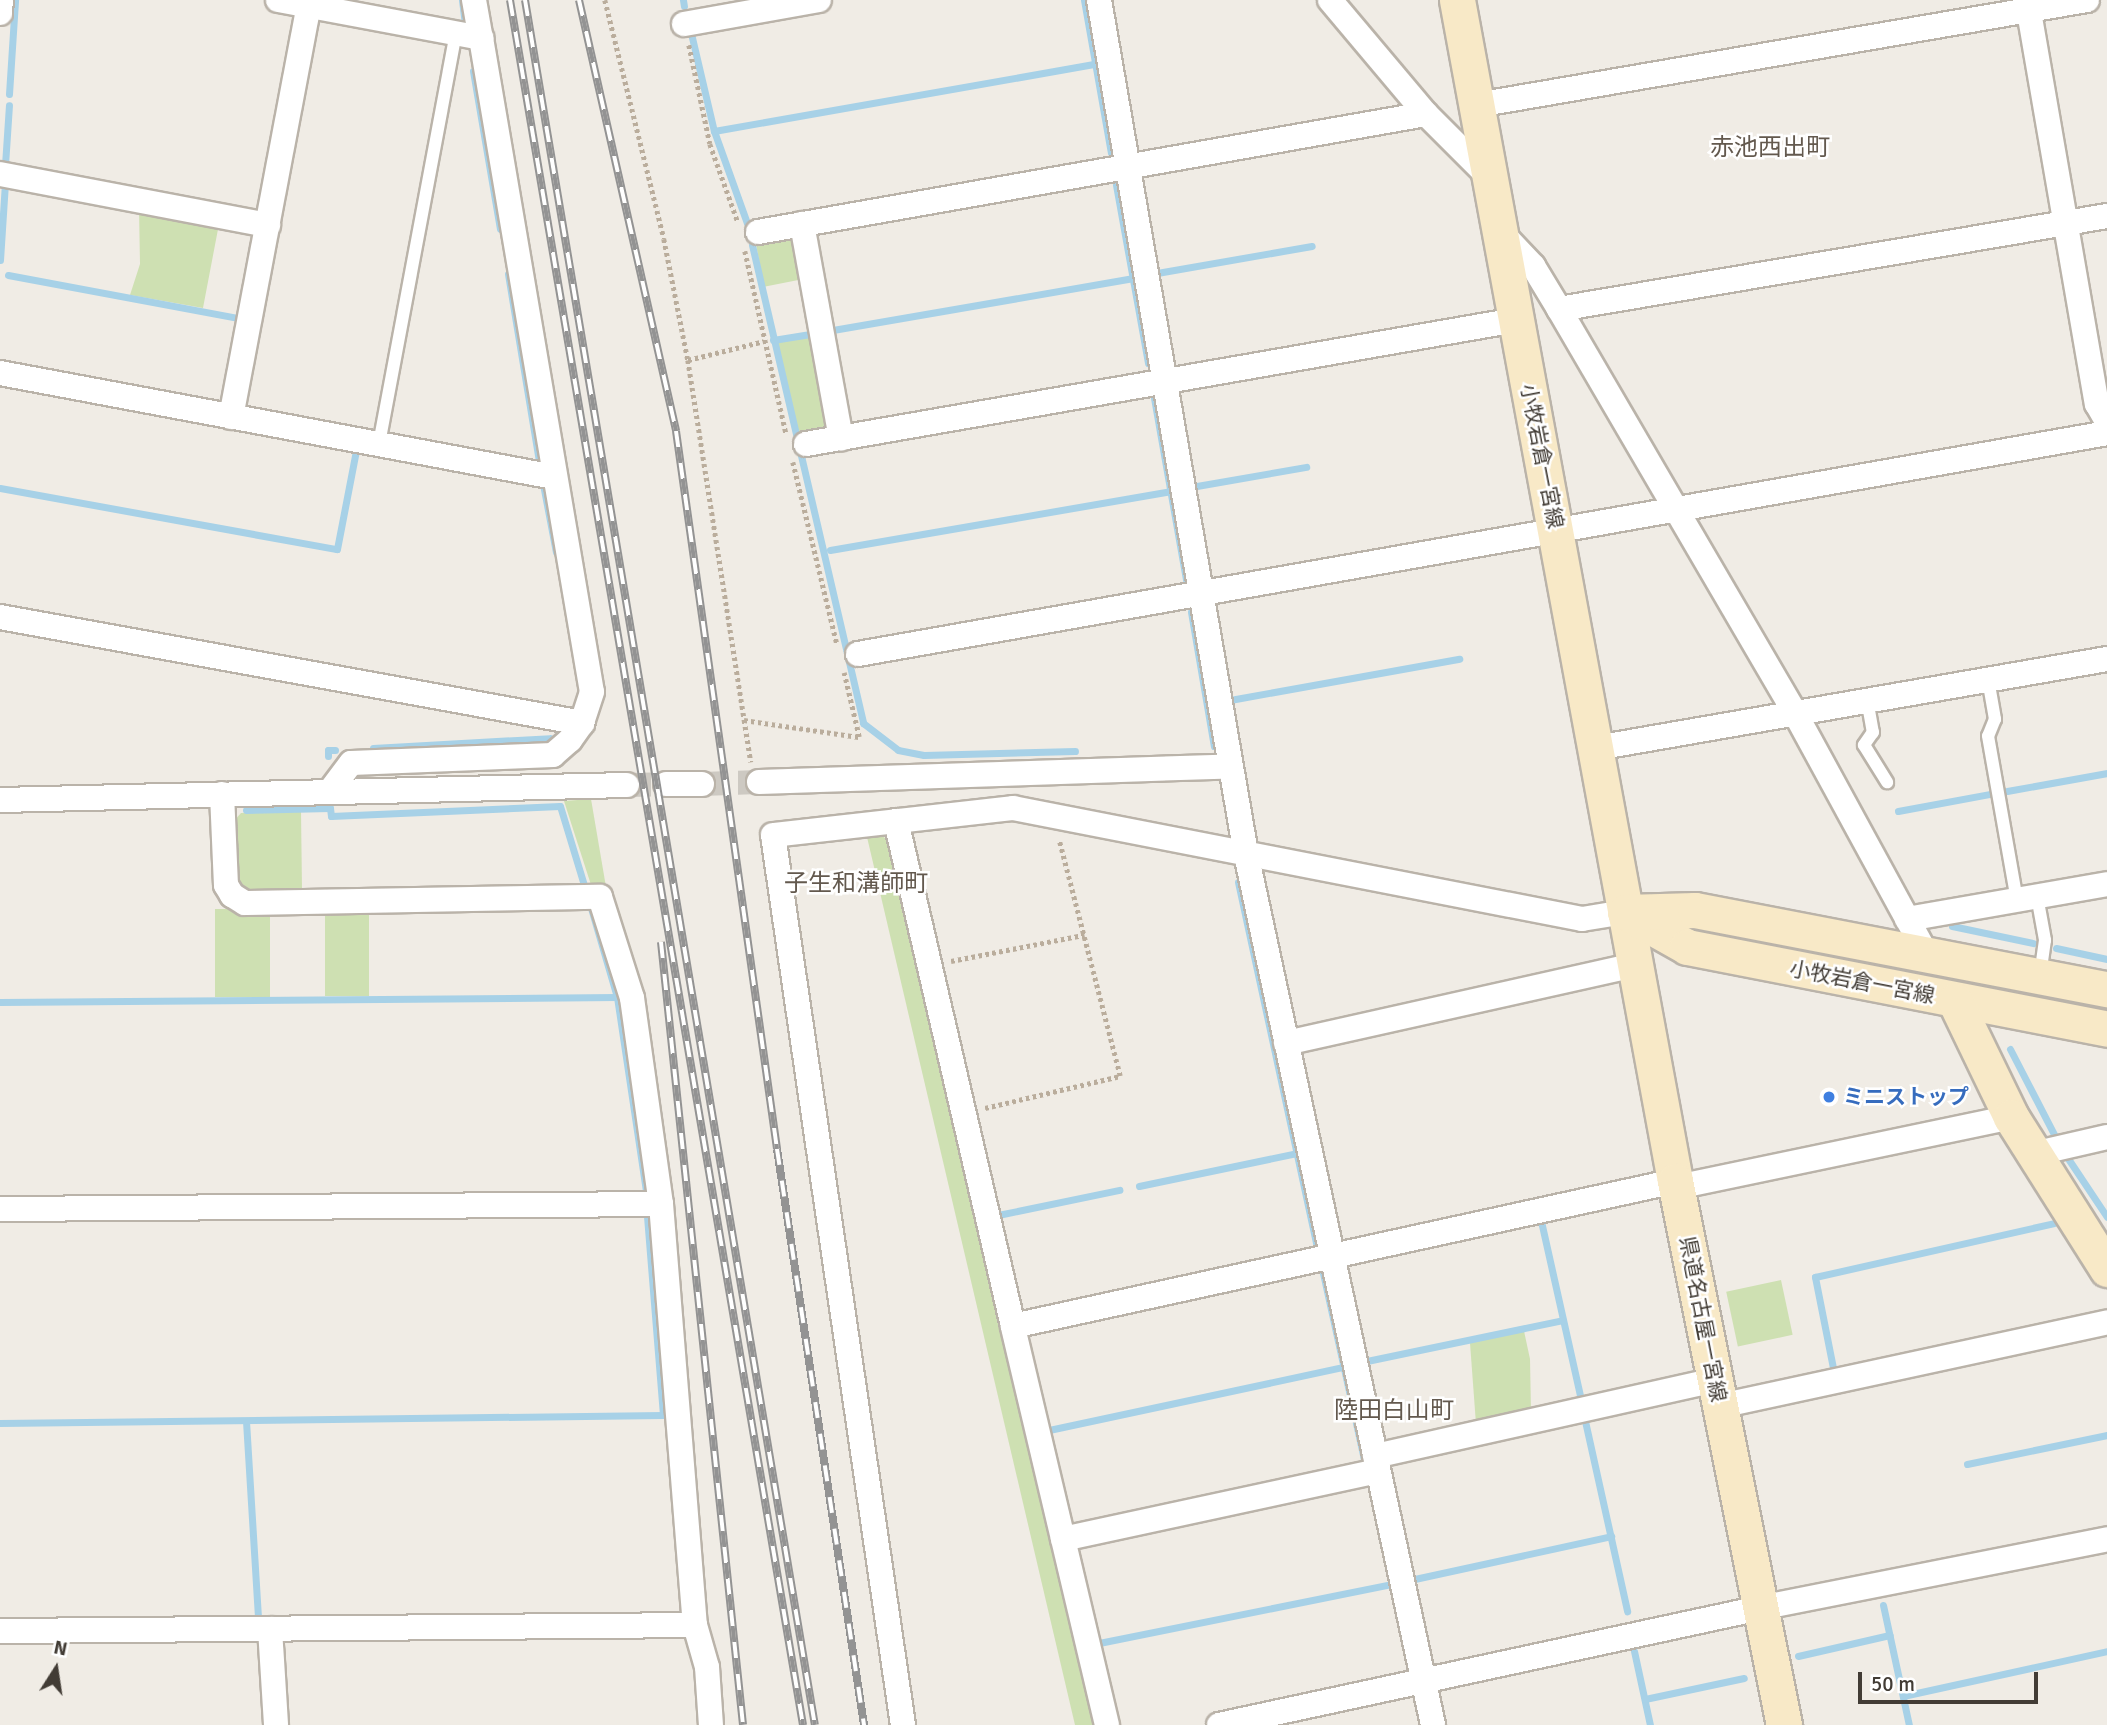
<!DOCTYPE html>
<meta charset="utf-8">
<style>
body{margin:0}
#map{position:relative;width:2107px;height:1725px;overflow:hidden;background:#f0ece5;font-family:Signika,"Noto Sans JP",sans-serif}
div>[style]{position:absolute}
.green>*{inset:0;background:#cee0b2;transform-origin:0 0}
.stream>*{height:7px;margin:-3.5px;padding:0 3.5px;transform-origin:3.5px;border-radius:3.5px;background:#a7d1e7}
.street-tunnel>*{height:24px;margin-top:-12px;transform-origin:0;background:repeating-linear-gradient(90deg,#cdc9c2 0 24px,transparent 0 36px)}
.path>*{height:4.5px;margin-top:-2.25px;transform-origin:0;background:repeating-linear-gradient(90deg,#baad9c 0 3.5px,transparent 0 7px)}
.roads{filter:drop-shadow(2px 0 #bab3a9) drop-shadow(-2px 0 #bab3a9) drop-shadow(0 2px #bab3a9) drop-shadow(0 -2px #bab3a9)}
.lane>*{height:12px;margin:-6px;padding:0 6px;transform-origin:6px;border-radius:6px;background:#fff}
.street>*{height:24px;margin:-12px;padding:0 12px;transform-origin:12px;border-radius:12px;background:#fff}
.secondary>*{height:35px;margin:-17.5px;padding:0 17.5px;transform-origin:17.5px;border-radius:17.5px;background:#f8e9c7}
.rail>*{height:8px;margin-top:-4px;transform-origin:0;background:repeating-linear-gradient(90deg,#fff 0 16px,#939393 0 32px);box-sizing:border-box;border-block:2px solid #939393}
.dots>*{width:19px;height:19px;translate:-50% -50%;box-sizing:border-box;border:4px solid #fff;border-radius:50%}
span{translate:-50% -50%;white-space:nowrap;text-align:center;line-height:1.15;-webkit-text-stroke:5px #fff;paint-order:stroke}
.street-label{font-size:21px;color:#423c35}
.shop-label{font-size:21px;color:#366cbe;font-weight:700}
.left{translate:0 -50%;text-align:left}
.quarter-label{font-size:24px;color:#63594e}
.north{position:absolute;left:21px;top:1634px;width:70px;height:70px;-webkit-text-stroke:5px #fff;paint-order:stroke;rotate:12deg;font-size:19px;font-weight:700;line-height:28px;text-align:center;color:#423c35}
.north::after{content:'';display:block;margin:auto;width:24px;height:32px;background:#423c35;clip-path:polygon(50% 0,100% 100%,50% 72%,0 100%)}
.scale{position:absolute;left:1858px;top:1672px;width:180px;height:32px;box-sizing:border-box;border:4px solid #423c35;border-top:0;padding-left:9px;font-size:21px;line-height:24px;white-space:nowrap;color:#423c35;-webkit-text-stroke:5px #fff;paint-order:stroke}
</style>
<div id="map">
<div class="green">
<div style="clip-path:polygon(139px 208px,219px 224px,203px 308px,130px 295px,140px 264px)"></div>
<div style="left:799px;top:230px;width:49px;height:45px;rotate:79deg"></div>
<div style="left:819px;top:334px;width:95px;height:42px;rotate:79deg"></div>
<div style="clip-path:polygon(591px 799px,606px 887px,592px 888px,564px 801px)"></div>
<div style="clip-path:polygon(301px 811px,302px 890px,243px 891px,235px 885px,233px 822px,241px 813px)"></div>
<div style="clip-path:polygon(881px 835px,894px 845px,1098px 1715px,1093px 1725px,1075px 1725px,867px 837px)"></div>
<div style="left:215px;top:909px;width:55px;height:88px"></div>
<div style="left:325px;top:909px;width:44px;height:87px"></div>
<div style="left:1781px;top:1280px;width:56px;height:56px;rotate:78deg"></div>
<div style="clip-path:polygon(1524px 1331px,1530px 1359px,1531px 1412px,1476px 1424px,1470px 1343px)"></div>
</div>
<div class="stream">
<div style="left:462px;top:0;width:23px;rotate:83deg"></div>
<div style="left:683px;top:0;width:6px;rotate:81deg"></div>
<div style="left:1084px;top:0;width:155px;rotate:80deg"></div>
<div style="left:690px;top:29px;width:105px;rotate:76.8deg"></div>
<div style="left:714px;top:131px;width:98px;rotate:70.3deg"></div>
<div style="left:473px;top:71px;width:160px;rotate:80.3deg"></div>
<div style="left:9px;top:94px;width:94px;rotate:-86.3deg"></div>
<div style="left:714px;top:131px;width:387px;rotate:-10deg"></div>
<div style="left:5px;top:165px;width:60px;rotate:-86.2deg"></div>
<div style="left:1116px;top:185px;width:181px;rotate:79.8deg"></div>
<div style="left:752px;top:245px;width:491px;rotate:76.9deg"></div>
<div style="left:863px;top:723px;width:44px;rotate:37.6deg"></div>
<div style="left:898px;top:750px;width:26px;rotate:11deg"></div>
<div style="left:924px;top:755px;width:151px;rotate:-1.5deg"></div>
<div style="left:0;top:260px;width:77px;rotate:-86.3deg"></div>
<div style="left:1157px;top:273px;width:157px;rotate:-9.9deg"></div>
<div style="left:508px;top:274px;width:191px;rotate:80.6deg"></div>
<div style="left:8px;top:275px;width:240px;rotate:10.6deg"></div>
<div style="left:827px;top:331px;width:311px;rotate:-9.8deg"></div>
<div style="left:773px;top:340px;width:44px;rotate:-9.2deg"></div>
<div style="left:1154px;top:398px;width:185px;rotate:80deg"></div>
<div style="left:543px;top:484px;width:69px;rotate:79.2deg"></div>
<div style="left:1191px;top:487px;width:117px;rotate:-9.9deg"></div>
<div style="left:0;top:488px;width:342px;rotate:10.3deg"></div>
<div style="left:337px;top:549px;width:101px;rotate:-79.1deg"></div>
<div style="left:356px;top:450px;width:5px;rotate:11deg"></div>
<div style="left:830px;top:550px;width:345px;rotate:-9.8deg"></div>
<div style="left:1191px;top:612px;width:136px;rotate:80.3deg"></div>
<div style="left:1230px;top:700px;width:233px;rotate:-10.2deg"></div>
<div style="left:373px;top:748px;width:177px;rotate:-3.2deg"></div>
<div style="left:328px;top:756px;width:6px;rotate:-90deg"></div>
<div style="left:328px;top:750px;width:7px"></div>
<div style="left:2007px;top:791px;width:102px;rotate:-10.2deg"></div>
<div style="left:246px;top:810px;width:84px;rotate:-1.4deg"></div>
<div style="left:330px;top:808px;width:8px;rotate:83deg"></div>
<div style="left:331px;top:816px;width:229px;rotate:-2.5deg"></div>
<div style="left:560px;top:806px;width:83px;rotate:73.1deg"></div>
<div style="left:1898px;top:811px;width:94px;rotate:-10.5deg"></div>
<div style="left:1238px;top:882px;width:372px;rotate:77.8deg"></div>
<div style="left:591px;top:908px;width:93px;rotate:73.7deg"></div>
<div style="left:617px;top:997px;width:197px;rotate:81.5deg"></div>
<div style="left:1952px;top:926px;width:83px;rotate:11.9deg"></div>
<div style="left:2056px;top:948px;width:52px;rotate:12.2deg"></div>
<div style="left:0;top:1002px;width:617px;rotate:-0.46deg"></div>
<div style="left:2010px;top:1049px;width:98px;rotate:62.7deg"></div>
<div style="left:2067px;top:1157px;width:72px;rotate:56.3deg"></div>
<div style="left:1139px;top:1186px;width:161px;rotate:-11.8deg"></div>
<div style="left:998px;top:1215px;width:124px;rotate:-11.7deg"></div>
<div style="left:1541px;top:1221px;width:183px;rotate:77.4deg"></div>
<div style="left:1323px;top:1273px;width:191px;rotate:77.6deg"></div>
<div style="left:1362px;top:1362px;width:205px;rotate:-11.8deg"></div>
<div style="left:1834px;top:1373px;width:98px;rotate:-101.2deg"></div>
<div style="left:1815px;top:1277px;width:245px;rotate:-12.7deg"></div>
<div style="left:246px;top:1421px;width:196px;rotate:86.5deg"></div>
<div style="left:1585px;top:1421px;width:195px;rotate:77.5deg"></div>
<div style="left:0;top:1423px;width:663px;rotate:-0.69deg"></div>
<div style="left:663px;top:1415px;width:201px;rotate:-94.6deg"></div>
<div style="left:1049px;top:1430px;width:301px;rotate:-12.1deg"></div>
<div style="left:1967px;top:1464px;width:143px;rotate:-11.7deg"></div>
<div style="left:1410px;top:1580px;width:206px;rotate:-12.3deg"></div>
<div style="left:1883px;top:1605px;width:123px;rotate:77.8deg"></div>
<div style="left:1099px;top:1643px;width:298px;rotate:-11.4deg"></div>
<div style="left:1634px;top:1651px;width:76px;rotate:77.8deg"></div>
<div style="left:1798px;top:1656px;width:94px;rotate:-12.9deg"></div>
<div style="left:1903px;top:1696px;width:209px;rotate:-12.4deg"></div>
<div style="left:1645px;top:1699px;width:101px;rotate:-12deg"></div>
</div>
<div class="street-tunnel">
<div style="left:702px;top:784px;width:57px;rotate:-2deg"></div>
<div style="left:627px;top:785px;width:39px;rotate:-1deg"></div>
</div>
<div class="path">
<div style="left:605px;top:0;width:246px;rotate:76.1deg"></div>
<div style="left:664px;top:239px;width:123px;rotate:78.8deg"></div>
<div style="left:688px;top:360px;width:407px;rotate:81.1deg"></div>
<div style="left:689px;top:45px;width:101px;rotate:78deg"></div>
<div style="left:710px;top:144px;width:83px;rotate:70.3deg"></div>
<div style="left:745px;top:251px;width:187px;rotate:77.3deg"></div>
<div style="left:688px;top:360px;width:78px;rotate:-14deg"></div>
<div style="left:793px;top:462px;width:187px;rotate:76.4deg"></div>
<div style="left:744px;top:720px;width:116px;rotate:8.4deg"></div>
<div style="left:859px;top:737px;width:66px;rotate:-103.2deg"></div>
<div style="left:951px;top:961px;width:136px;rotate:-11.1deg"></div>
<div style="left:985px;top:1108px;width:139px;rotate:-13.3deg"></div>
<div style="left:1120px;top:1076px;width:244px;rotate:-104.5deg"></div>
</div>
<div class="roads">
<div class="lane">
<div style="left:379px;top:444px;width:418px;rotate:-79.4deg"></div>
<div style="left:1988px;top:679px;width:41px;rotate:80.1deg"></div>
<div style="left:1995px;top:719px;width:18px;rotate:112deg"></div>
<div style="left:1988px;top:736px;width:167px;rotate:80deg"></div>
<div style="left:1867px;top:699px;width:34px;rotate:80deg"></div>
<div style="left:1873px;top:732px;width:16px;rotate:125deg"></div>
<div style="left:1864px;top:745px;width:44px;rotate:58.1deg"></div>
<div style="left:2037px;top:896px;width:45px;rotate:79.7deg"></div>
<div style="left:2045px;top:940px;width:35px;rotate:98deg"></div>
</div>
<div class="street">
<div style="left:278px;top:0;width:207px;rotate:10.6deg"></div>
<div style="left:481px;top:38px;width:663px;rotate:80.37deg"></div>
<div style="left:592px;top:692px;width:33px;rotate:108deg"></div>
<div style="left:582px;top:723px;width:21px;rotate:125deg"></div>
<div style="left:570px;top:740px;width:23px;rotate:139deg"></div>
<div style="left:553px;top:755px;width:202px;rotate:177.7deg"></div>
<div style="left:351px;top:763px;width:34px;rotate:127deg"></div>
<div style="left:474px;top:0;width:39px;rotate:80deg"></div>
<div style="left:1099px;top:0;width:867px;rotate:80.23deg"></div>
<div style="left:1246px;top:854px;width:891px;rotate:77.88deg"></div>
<div style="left:1330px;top:0;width:149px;rotate:49.9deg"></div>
<div style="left:1426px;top:114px;width:91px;rotate:45deg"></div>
<div style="left:2027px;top:0;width:410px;rotate:80.2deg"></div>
<div style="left:2097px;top:404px;width:20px;rotate:60deg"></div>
<div style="left:0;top:13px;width:13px;rotate:-86deg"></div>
<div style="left:684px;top:24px;width:137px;rotate:-10.1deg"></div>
<div style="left:1477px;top:105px;width:619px;rotate:-9.77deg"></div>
<div style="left:0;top:174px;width:273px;rotate:10.8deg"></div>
<div style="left:802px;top:224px;width:218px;rotate:79.7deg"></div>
<div style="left:1499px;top:230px;width:50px;rotate:46.6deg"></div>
<div style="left:1533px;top:266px;width:50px;rotate:58.8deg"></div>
<div style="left:1559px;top:309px;width:468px;rotate:59.7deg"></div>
<div style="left:1795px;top:713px;width:273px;rotate:61.4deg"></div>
<div style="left:758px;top:232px;width:678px;rotate:-10.02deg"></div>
<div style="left:1559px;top:309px;width:556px;rotate:-9.63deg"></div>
<div style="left:0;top:373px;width:564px;rotate:10.63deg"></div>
<div style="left:231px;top:417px;width:418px;rotate:-79.3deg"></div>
<div style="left:806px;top:444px;width:721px;rotate:-9.91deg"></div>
<div style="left:0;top:617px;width:592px;rotate:10.32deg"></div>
<div style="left:858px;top:654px;width:1268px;rotate:-10.03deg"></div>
<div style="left:1596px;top:748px;width:519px;rotate:-9.88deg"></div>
<div style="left:759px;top:782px;width:471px;rotate:-1.9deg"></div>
<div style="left:666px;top:784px;width:36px"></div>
<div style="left:222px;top:794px;width:91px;rotate:87.5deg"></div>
<div style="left:226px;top:885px;width:12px;rotate:59deg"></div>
<div style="left:232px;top:895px;width:15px;rotate:32deg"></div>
<div style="left:245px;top:903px;width:355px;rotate:-1deg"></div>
<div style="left:600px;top:897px;width:106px;rotate:72.4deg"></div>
<div style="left:632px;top:998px;width:208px;rotate:82deg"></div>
<div style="left:661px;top:1204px;width:422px;rotate:85.4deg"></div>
<div style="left:695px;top:1625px;width:44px;rotate:74.1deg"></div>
<div style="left:707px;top:1667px;width:58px;rotate:86.1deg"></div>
<div style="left:0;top:800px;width:627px;rotate:-1.37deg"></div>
<div style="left:896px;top:821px;width:518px;rotate:76.96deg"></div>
<div style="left:1907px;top:919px;width:203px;rotate:-9.9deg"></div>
<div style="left:1286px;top:1043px;width:358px;rotate:-12.6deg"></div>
<div style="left:2033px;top:1154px;width:76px;rotate:-12.9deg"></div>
<div style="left:1677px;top:1187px;width:341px;rotate:-11.8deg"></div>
<div style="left:0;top:1209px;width:661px;rotate:-0.43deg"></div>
<div style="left:1720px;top:1406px;width:396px;rotate:-12.2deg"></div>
<div style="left:1375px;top:1456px;width:348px;rotate:-12.6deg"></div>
<div style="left:1063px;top:1539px;width:322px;rotate:-12.2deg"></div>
<div style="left:270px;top:1629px;width:96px;rotate:86.4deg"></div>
<div style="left:0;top:1631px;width:695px;rotate:-0.49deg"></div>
<div style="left:903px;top:1725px;width:899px;rotate:-98.31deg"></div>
<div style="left:773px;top:835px;width:242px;rotate:-6.4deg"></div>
<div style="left:1013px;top:808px;width:580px;rotate:11.04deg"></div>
<div style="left:1582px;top:919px;width:44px;rotate:-9.2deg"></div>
<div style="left:1107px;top:1725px;width:410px;rotate:-103.3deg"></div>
<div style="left:1013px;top:1326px;width:678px;rotate:-12.35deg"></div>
<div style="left:1219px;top:1725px;width:554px;rotate:-12.2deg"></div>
<div style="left:1760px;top:1608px;width:354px;rotate:-11.2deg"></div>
</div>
<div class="secondary">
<div style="left:1457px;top:0;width:1201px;rotate:79.54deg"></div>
<div style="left:1675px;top:1181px;width:555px;rotate:78.67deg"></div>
<div style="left:1625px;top:912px;width:71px;rotate:29.4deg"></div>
<div style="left:1687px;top:947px;width:428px;rotate:11deg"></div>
<div style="left:1625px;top:912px;width:70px;rotate:-1.6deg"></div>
<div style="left:1695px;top:910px;width:420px;rotate:10.9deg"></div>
<div style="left:1955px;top:1001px;width:129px;rotate:64.2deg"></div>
<div style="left:2011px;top:1117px;width:180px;rotate:57.7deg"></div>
</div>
</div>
<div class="rail">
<div style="left:510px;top:0;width:1750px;rotate:80.36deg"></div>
<div style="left:525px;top:0;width:1749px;rotate:80.46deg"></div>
<div style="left:579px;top:0;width:442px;rotate:77.3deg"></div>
<div style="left:676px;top:431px;width:725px;rotate:81.99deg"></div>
<div style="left:777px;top:1149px;width:583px;rotate:81.41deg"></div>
<div style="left:661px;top:942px;width:787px;rotate:84.02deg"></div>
</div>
<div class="dots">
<div style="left:1829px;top:1097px;background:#3f7fe0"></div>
</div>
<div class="street-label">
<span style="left:1542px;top:456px;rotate:79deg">小牧岩倉一宮線</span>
<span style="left:1862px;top:982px;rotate:11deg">小牧岩倉一宮線</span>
<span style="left:1703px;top:1319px;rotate:79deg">県道名古屋一宮線</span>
</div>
<div class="shop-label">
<span class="left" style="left:1843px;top:1097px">ミニストップ</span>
</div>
<div class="quarter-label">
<span style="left:1770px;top:148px">赤池西出町</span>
<span style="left:856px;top:884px">子生和溝師町</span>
<span style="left:1394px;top:1411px">陸田白山町</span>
</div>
<div class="north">N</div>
<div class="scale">50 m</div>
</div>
